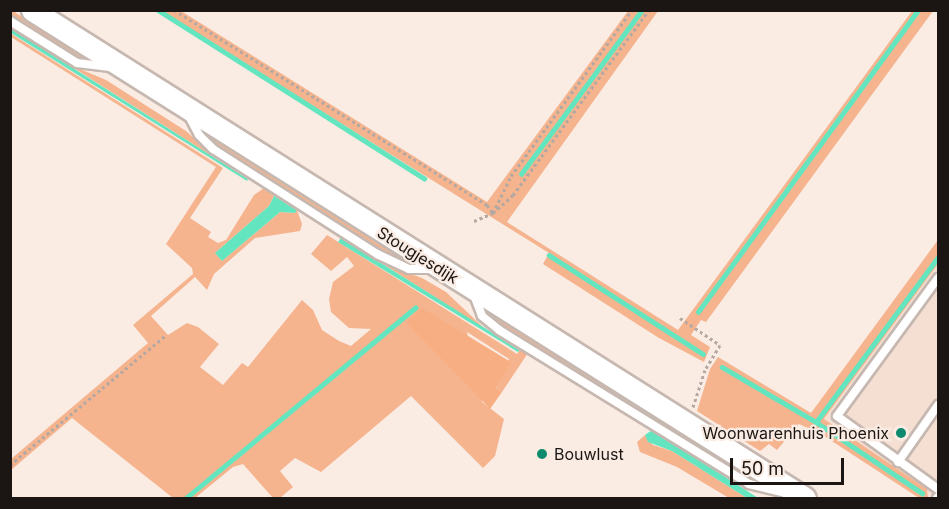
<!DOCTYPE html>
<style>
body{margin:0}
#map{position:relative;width:949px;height:509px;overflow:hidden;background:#faebe3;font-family:Inter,sans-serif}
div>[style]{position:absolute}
.built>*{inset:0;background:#f5dfd3}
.green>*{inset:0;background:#f5b48e}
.forest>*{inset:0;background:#f7ae83}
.water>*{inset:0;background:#63e5bf}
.stream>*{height:4.5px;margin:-2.25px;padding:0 2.25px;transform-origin:2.25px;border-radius:2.25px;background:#63e5bf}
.path>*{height:3px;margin-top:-1.5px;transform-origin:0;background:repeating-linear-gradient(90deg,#b4a8a2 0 3px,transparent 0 6px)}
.roads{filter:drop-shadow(2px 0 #c6b8b0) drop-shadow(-2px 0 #c6b8b0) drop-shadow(0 2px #c6b8b0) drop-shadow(0 -2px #c6b8b0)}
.lane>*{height:8px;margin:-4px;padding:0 4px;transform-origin:4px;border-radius:4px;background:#fff}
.secondary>*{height:21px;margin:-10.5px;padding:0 10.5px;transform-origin:10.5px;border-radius:10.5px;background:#fff}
.dots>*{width:16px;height:16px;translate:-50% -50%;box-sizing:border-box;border:3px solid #faebe3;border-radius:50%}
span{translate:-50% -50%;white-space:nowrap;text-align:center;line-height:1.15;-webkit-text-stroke:4.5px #faebe3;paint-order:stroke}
.street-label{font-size:16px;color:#1b1613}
.poi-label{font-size:16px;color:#1b1613}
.right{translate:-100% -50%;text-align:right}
.left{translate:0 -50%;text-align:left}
.frame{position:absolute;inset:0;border:12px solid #1b1613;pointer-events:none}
.scale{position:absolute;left:730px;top:458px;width:114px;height:27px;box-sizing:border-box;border:3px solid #1b1613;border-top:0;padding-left:8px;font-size:18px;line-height:21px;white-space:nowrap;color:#1b1613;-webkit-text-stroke:4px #faebe3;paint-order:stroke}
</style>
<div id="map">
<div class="built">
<div style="clip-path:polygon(938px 264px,938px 498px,928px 498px,927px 489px,824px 420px)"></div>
</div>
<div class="green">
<div style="clip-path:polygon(10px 11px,13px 11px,89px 60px,69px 54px,23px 25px,11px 17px)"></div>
<div style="clip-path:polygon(161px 11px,181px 11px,487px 202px,628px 11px,658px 11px,507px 222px,678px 330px,912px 11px,933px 11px,706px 322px,701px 320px,691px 335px,710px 347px,704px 362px,659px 338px,543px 264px,549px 253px)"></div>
<div style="clip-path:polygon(10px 33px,223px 168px,190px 218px,211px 232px,208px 237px,218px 243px,226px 240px,254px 195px,264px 188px,274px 196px,269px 206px,215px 253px,222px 261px,280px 212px,295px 213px,297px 210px,302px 224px,300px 231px,255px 238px,214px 274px,207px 290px,195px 277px,151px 316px,168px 335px,187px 323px,198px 327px,219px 344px,200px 367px,223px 385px,242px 363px,248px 367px,302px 300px,313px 310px,322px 330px,339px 341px,351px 346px,371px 329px,349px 328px,331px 312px,329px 299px,333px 282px,354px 266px,347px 257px,331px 271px,311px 254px,327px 235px,517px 354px,520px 350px,528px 353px,502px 392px,496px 388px,509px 359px,467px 332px,482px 402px,504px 419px,495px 456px,483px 468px,411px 396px,321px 472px,295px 458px,280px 471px,293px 487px,280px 498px,273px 498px,243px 464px,233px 467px,195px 498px,173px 498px,72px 418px,11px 470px,11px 459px,148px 343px,133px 325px,193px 274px,192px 268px,166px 244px,216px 167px,11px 37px)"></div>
<div style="clip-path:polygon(66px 63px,106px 80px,186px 131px,218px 160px)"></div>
<div style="clip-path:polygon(202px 131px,417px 266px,366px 243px,219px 149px)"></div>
<div style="clip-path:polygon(938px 240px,938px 264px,824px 419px,927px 489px,928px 498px,919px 498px,821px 434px,799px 424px,777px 450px,769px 444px,760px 451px,697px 411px,710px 369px,718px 357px,811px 413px)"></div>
<div style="clip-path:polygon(383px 264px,422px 278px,446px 292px,485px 329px)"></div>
<div style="clip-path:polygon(484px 308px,759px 481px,743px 476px,638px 412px,503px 327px)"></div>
<div style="clip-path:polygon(645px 435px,653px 445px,672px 451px,747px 498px,729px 498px,677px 467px,640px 452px,637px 442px)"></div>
</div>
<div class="forest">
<div style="clip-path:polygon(422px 308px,511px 362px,496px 388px,502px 392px,490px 409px,406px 322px)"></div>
</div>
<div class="water">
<div style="clip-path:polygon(10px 28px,248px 179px,247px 181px,11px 33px)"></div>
<div style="clip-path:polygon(274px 196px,297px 210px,295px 213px,280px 212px,222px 261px,215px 253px,269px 206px)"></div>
<div style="clip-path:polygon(341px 238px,520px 350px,518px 352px,338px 242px)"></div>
<div style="clip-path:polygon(652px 430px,741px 487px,758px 498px,747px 498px,672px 451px,648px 442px,645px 435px)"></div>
</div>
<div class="stream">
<div style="left:158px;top:10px;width:315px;rotate:32.3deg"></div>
<div style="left:521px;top:174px;width:204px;rotate:-53.6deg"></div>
<div style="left:549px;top:255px;width:183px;rotate:32.7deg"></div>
<div style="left:698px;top:312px;width:374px;rotate:-53.9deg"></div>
<div style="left:722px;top:367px;width:109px;rotate:30.3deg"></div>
<div style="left:816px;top:422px;width:128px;rotate:33.8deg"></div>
<div style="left:816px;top:422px;width:205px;rotate:-53.5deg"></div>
<div style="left:186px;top:498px;width:298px;rotate:-39.7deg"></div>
</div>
<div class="path">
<div style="left:174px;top:10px;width:369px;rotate:31.9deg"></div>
<div style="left:487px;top:205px;width:10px;rotate:53deg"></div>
<div style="left:493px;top:213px;width:41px;rotate:-64.1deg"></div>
<div style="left:511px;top:176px;width:205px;rotate:-53.9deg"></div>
<div style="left:474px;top:221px;width:21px;rotate:-23deg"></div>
<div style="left:493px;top:213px;width:27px;rotate:-42deg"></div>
<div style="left:513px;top:195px;width:230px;rotate:-53.7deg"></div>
<div style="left:680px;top:318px;width:48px;rotate:34deg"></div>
<div style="left:720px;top:345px;width:29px;rotate:121deg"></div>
<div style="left:705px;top:370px;width:40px;rotate:108deg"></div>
<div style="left:10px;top:465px;width:203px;rotate:-39.8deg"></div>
</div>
<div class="roads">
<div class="lane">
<div style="left:10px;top:21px;width:79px;rotate:32.1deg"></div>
<div style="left:77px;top:63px;width:33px;rotate:7deg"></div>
<div style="left:189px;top:116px;width:21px;rotate:62deg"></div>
<div style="left:199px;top:135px;width:20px;rotate:45deg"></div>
<div style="left:213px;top:149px;width:195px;rotate:32.6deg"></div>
<div style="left:377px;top:254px;width:35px;rotate:25deg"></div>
<div style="left:409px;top:269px;width:25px"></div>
<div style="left:938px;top:278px;width:171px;rotate:126.2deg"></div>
<div style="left:837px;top:416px;width:125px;rotate:35.9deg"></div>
<div style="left:474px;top:295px;width:22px;rotate:69deg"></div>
<div style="left:482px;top:316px;width:22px;rotate:39deg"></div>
<div style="left:499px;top:330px;width:294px;rotate:31.6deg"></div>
<div style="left:749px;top:484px;width:36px;rotate:14deg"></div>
<div style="left:898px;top:462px;width:70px;rotate:-54.9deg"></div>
<div style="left:937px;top:498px;width:1px;rotate:-45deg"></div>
</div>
<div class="secondary">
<div style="left:32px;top:10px;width:914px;rotate:32.26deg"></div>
</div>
</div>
<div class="dots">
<div style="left:901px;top:433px;background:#0d8a6d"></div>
<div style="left:542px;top:454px;background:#0d8a6d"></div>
</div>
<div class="street-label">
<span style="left:418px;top:255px;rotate:32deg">Stougjesdijk</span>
</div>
<div class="poi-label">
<span class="right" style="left:889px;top:433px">Woonwarenhuis Phoenix</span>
<span class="left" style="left:554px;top:454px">Bouwlust</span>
</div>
<div class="frame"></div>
<div class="scale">50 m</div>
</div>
